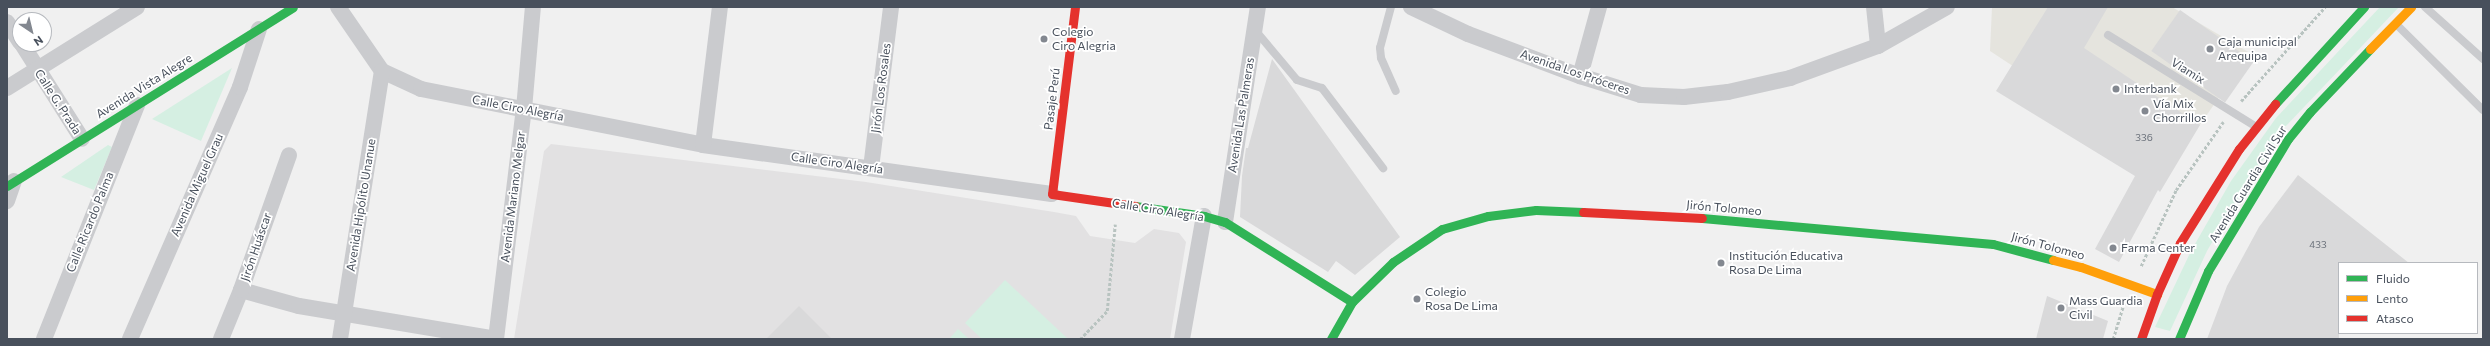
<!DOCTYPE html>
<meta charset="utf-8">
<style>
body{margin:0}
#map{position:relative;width:2490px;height:346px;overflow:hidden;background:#f0f0f0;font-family:Commissioner,sans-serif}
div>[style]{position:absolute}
.commercial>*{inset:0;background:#e5e4de}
.education>*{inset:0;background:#e2e1e2}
.green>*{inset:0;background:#d5efe2}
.building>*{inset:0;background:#d9d9da;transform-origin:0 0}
.path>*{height:2.5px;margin-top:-1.25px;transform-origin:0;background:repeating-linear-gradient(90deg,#b8c3c0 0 3px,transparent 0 5px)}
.lane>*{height:8px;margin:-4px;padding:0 4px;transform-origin:4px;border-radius:4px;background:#cacbce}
.street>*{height:16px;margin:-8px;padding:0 8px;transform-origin:8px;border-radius:8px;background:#cacbce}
.fast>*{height:9px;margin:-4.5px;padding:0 4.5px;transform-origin:4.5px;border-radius:4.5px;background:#30b455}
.slow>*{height:9px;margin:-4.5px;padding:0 4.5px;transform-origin:4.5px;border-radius:4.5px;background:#ff9f0a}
.jam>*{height:9px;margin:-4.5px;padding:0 4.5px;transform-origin:4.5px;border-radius:4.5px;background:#e5322d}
.dots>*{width:11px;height:11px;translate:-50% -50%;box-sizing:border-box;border:2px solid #fff;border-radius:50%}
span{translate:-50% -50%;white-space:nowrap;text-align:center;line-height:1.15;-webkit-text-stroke:3.5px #fff;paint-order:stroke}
.number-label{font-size:10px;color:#6d737c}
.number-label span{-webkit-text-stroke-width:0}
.poi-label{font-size:12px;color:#48505c}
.left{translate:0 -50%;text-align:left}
.street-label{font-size:12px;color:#48505c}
.frame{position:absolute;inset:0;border:8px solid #48505c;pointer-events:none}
.legend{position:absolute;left:2338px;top:262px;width:140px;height:72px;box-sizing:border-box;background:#fff;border:1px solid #b6b9be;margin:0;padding:5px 7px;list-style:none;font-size:12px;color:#48505c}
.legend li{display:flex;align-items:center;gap:8px;height:20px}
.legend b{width:20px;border:1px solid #b6b9be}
.north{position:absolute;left:12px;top:12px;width:40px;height:40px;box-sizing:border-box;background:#fff;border:1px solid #b6b9be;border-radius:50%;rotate:145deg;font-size:11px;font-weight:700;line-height:16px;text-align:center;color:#48505c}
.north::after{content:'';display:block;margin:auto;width:14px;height:18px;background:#838890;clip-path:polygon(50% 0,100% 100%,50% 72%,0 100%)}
</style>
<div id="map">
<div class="commercial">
<div style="clip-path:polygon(1992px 7px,2172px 7px,2250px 53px,2169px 169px,1990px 51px)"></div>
</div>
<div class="education">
<div style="clip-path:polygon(551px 144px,866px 182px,1054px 212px,1076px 216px,1090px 236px,1135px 243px,1154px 229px,1179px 233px,1186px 242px,1170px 339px,514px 339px,544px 151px)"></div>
</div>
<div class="green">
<div style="clip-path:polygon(2380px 7px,2399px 7px,2284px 128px,2241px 193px,2207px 251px,2170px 331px,2155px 327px,2191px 251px,2231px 181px,2276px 118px)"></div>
<div style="clip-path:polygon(232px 68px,201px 141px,152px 119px)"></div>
<div style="clip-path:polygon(108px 145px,112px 147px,94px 190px,61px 177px)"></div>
<div style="clip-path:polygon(1005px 280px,1067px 338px,1066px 339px,982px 339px,965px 323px)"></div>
<div style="clip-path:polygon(958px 329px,969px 339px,949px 339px)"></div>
</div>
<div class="building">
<div style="clip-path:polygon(2048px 7px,2108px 7px,2084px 48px,2200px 125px,2160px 192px,2158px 190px,2119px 262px,2095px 249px,2135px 176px,1996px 91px)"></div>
<div style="left:2180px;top:10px;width:90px;height:50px;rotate:35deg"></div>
<div style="clip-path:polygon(1272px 59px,1400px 237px,1355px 275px,1336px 261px,1328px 272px,1240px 217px,1242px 176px,1246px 148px,1248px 148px)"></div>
<div style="clip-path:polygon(2298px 175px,2409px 263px,2339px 263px,2339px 339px,2207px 339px,2227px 286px,2259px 227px)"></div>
<div style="clip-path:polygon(2047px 296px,2108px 321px,2103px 339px,2036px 339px)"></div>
<div style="clip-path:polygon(799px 306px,832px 339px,766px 339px)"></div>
</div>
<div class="path">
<div style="left:2241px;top:101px;width:126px;rotate:-48.2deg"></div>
<div style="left:2141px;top:266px;width:84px;rotate:-65.3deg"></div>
<div style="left:2176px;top:190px;width:83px;rotate:-55.3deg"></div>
<div style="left:1080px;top:339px;width:39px;rotate:-46deg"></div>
<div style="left:1107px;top:311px;width:87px;rotate:-84.7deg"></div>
<div style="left:2113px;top:339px;width:38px;rotate:-73deg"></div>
</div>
<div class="lane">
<div style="left:1391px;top:7px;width:42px;rotate:105deg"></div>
<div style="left:1380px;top:48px;width:10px;rotate:84deg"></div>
<div style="left:1381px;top:58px;width:36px;rotate:66deg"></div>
<div style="left:2425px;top:7px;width:78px;rotate:41.9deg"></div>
<div style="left:2396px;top:24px;width:122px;rotate:44.7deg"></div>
<div style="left:1255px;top:30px;width:65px;rotate:50deg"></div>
<div style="left:1297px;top:80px;width:26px;rotate:18deg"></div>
<div style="left:1322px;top:88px;width:101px;rotate:52.7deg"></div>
<div style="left:2108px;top:35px;width:173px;rotate:31.8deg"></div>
</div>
<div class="street">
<div style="left:338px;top:7px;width:78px;rotate:55.5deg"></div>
<div style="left:382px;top:71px;width:43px;rotate:24.8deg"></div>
<div style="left:421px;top:89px;width:288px;rotate:11.2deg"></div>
<div style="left:703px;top:145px;width:352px;rotate:8deg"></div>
<div style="left:1411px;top:7px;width:63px;rotate:25.3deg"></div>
<div style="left:1468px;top:34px;width:120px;rotate:20.6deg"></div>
<div style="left:1580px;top:76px;width:64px;rotate:17.3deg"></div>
<div style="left:1641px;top:95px;width:43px;rotate:2.7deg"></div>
<div style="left:1684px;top:97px;width:44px;rotate:-6.5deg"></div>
<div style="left:1728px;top:92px;width:64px;rotate:-12.7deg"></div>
<div style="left:1790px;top:78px;width:94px;rotate:-20deg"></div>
<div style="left:1878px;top:46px;width:79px;rotate:-29.5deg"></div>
<div style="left:1874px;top:7px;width:39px;rotate:84deg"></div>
<div style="left:7px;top:22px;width:24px;rotate:57deg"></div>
<div style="left:22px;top:44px;width:112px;rotate:57.7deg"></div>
<div style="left:1580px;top:76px;width:72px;rotate:-74.6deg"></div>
<div style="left:7px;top:88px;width:153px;rotate:-31.9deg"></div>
<div style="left:703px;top:145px;width:139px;rotate:-83deg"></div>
<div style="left:871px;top:168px;width:162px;rotate:-82.9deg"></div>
<div style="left:7px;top:201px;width:21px;rotate:-71deg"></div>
<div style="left:1225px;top:222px;width:218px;rotate:-81.3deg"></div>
<div style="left:241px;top:290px;width:60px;rotate:15.4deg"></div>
<div style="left:299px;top:306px;width:200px;rotate:9.5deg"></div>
<div style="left:44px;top:339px;width:252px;rotate:-68.3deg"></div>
<div style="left:130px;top:339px;width:275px;rotate:-66.4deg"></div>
<div style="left:240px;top:87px;width:61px;rotate:-71.9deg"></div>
<div style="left:221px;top:339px;width:53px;rotate:-67.8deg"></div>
<div style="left:241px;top:290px;width:143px;rotate:-70.4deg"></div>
<div style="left:340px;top:339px;width:271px;rotate:-81.1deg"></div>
<div style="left:496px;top:339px;width:232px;rotate:-83.1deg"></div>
<div style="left:524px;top:109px;width:102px;rotate:-85deg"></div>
<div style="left:1182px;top:339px;width:125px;rotate:-79.9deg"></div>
</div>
<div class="fast">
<div style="left:2275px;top:104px;width:132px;rotate:-47.5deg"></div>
<div style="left:7px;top:186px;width:337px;rotate:-32deg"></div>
<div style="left:1135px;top:206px;width:70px;rotate:8.2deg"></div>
<div style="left:1204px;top:216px;width:22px;rotate:16deg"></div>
<div style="left:1225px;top:222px;width:150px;rotate:32.2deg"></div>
<div style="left:1702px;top:218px;width:292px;rotate:5.1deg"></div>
<div style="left:1993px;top:244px;width:62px;rotate:14.9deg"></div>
<div style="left:1331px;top:339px;width:43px;rotate:-60.4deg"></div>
<div style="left:1352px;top:302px;width:57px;rotate:-44.3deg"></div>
<div style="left:1393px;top:262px;width:59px;rotate:-34deg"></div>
<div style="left:1442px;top:229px;width:48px;rotate:-15.8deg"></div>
<div style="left:1488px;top:216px;width:48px;rotate:-7.1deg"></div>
<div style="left:1536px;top:210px;width:47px;rotate:2.4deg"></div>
<div style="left:2179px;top:339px;width:74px;rotate:-66.9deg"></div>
<div style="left:2208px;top:271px;width:154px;rotate:-58.8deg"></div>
<div style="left:2288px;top:139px;width:35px;rotate:-51deg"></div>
<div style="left:2310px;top:112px;width:87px;rotate:-46.4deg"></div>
</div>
<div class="slow">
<div style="left:2370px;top:49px;width:59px;rotate:-45.7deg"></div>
<div style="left:2053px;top:260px;width:29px;rotate:14deg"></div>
<div style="left:2081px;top:267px;width:81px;rotate:19.6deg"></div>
</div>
<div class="jam">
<div style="left:1075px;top:7px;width:188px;rotate:97deg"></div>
<div style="left:1052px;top:194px;width:84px;rotate:8.2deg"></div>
<div style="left:1583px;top:212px;width:119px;rotate:2.9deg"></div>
<div style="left:2141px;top:339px;width:48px;rotate:-70.4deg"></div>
<div style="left:2157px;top:294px;width:56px;rotate:-65.7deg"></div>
<div style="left:2180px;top:243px;width:111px;rotate:-57.9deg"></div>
<div style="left:2239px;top:149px;width:58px;rotate:-51.3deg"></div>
</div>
<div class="dots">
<div style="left:1044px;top:39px;background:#838890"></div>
<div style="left:2210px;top:49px;background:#838890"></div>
<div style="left:2116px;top:89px;background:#838890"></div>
<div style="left:2145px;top:111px;background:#838890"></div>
<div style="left:2113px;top:248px;background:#838890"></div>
<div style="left:1721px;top:263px;background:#838890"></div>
<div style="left:1417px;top:299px;background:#838890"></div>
<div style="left:2061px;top:308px;background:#838890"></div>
</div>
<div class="number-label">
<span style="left:2144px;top:138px">336</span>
<span style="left:2318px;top:245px">433</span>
</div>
<div class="poi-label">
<span class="left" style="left:1052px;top:39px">Colegio<br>Ciro Alegria</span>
<span class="left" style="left:2218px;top:49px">Caja municipal<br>Arequipa</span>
<span class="left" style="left:2124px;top:89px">Interbank</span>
<span class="left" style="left:2153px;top:111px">Vía Mix<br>Chorrillos</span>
<span class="left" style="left:2121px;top:248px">Farma Center</span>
<span class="left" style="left:1729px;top:263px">Institución Educativa<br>Rosa De Lima</span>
<span class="left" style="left:1425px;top:299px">Colegio<br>Rosa De Lima</span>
<span class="left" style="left:2069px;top:308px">Mass Guardia<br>Civil</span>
</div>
<div class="street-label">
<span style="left:2188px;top:71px;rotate:32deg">Viamix</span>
<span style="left:1575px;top:72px;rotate:19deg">Avenida Los Próceres</span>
<span style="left:144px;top:86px;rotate:-32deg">Avenida Vista Alegre</span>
<span style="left:881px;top:88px;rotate:-83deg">Jirón Los Rosales</span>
<span style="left:1052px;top:99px;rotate:-83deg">Pasaje Perú</span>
<span style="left:58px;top:102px;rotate:57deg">Calle G. Prada</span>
<span style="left:518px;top:108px;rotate:11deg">Calle Ciro Alegría</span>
<span style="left:1241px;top:115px;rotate:-81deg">Avenida Las Palmeras</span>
<span style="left:837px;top:163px;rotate:8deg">Calle Ciro Alegría</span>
<span style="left:2248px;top:184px;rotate:-58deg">Avenida Guardia Civil Sur</span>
<span style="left:197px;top:185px;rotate:-66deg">Avenida Miguel Grau</span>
<span style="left:513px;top:197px;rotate:-83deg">Avenida Mariano Melgar</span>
<span style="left:361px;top:205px;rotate:-81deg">Avenida Hipólito Unanue</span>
<span style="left:1724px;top:208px;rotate:5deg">Jirón Tolomeo</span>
<span style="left:1158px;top:210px;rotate:9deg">Calle Ciro Alegría</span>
<span style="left:90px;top:222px;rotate:-68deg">Calle Ricardo Palma</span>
<span style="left:2048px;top:246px;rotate:15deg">Jirón Tolomeo</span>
<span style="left:256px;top:247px;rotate:-71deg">Jirón Huáscar</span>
</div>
<div class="frame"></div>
<ul class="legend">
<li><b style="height:5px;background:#30b455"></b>Fluido</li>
<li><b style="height:5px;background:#ff9f0a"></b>Lento</li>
<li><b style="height:5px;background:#e5322d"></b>Atasco</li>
</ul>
<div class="north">N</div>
</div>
